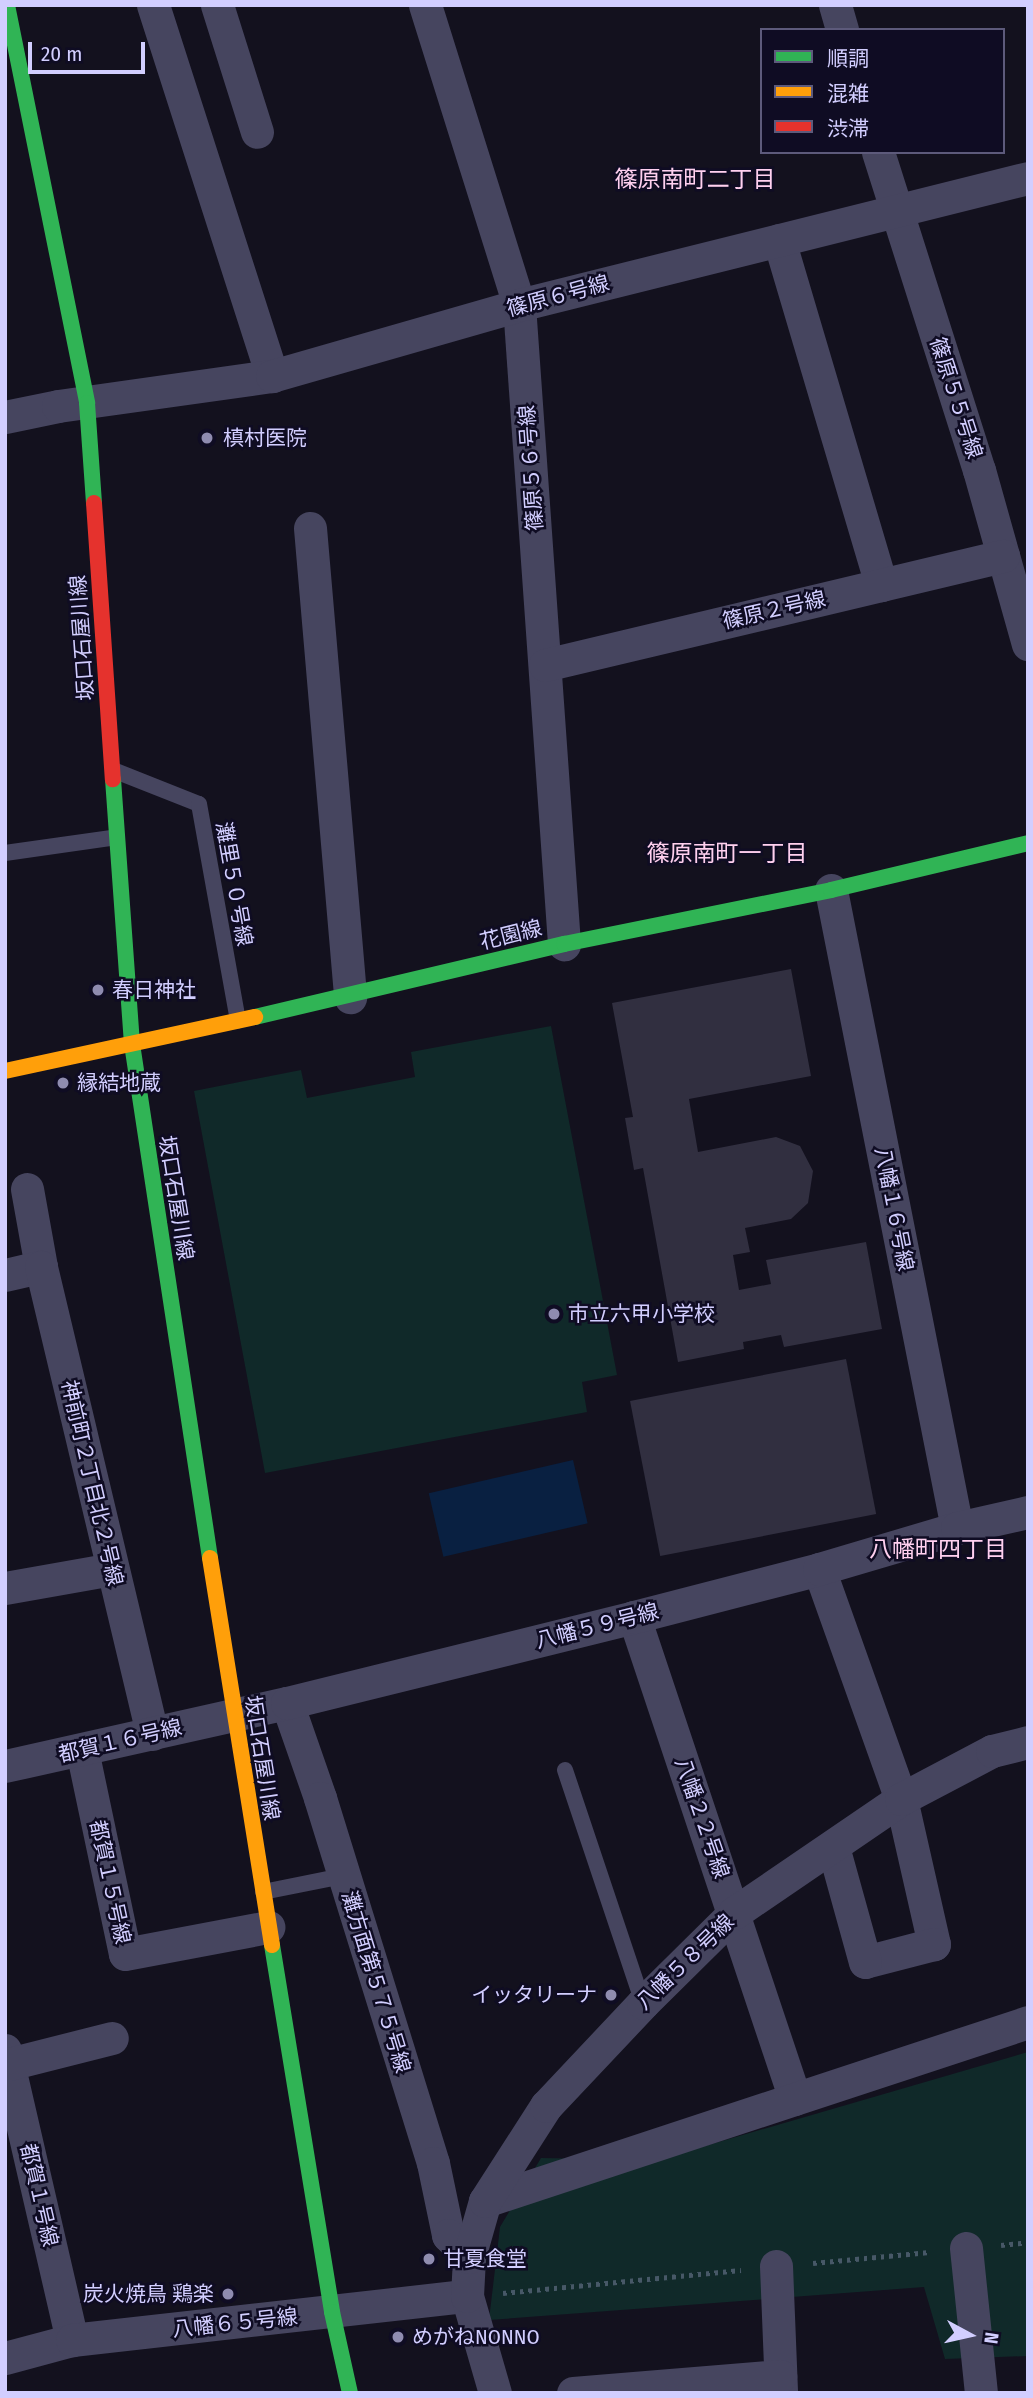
<!DOCTYPE html>
<meta charset="utf-8">
<style>
body{margin:0}
#map{position:relative;width:1033px;height:2398px;overflow:hidden;background:#13111e;font-family:"Fira Sans Condensed","Noto Sans JP",sans-serif}
div>[style]{position:absolute}
.green>*{inset:0;background:#102929}
.water>*{inset:0;background:#092041;transform-origin:0 0}
.building>*{inset:0;background:#312f40;transform-origin:0 0}
.path>*{height:4.5px;margin-top:-2.25px;transform-origin:0;background:repeating-linear-gradient(90deg,#475867 0 3.5px,transparent 0 8.5px)}
.lane>*{height:16px;margin:-8px;padding:0 8px;transform-origin:8px;border-radius:8px;background:#46455f}
.street>*{height:33px;margin:-16.5px;padding:0 16.5px;transform-origin:16.5px;border-radius:16.5px;background:#46455f}
.fast>*{height:16px;margin:-8px;padding:0 8px;transform-origin:8px;border-radius:8px;background:#30b455}
.slow>*{height:16px;margin:-8px;padding:0 8px;transform-origin:8px;border-radius:8px;background:#ff9f0a}
.jam>*{height:16px;margin:-8px;padding:0 8px;transform-origin:8px;border-radius:8px;background:#e5322d}
.dots>*{width:19px;height:19px;translate:-50% -50%;box-sizing:border-box;border:4px solid #0f0c23;border-radius:50%}
span{translate:-50% -50%;white-space:nowrap;text-align:center;line-height:1.15;-webkit-text-stroke:5px #0f0c23;paint-order:stroke}
.street-label{font-size:21px;color:#d2ceff}
.poi-label{font-size:21px;color:#d2ceff}
.left{translate:0 -50%;text-align:left}
.right{translate:-100% -50%;text-align:right}
.neighbourhood-label{font-size:23px;color:#ffd0ef}
.frame{position:absolute;inset:0;border:7px solid #d2ceff;pointer-events:none}
.legend{position:absolute;left:760px;top:28px;width:245px;height:126px;box-sizing:border-box;background:#0f0c23;border:2px solid #5d5a7b;margin:0;padding:9px 12px;list-style:none;font-size:21px;color:#d2ceff}
.legend li{display:flex;align-items:center;gap:14px;height:35px}
.legend b{width:35px;border:2px solid #5d5a7b}
.north{position:absolute;left:935px;top:2300px;width:70px;height:70px;-webkit-text-stroke:5px #0f0c23;paint-order:stroke;rotate:98deg;font-size:19px;font-weight:700;line-height:28px;text-align:center;color:#d2ceff}
.north::after{content:'';display:block;margin:auto;width:24px;height:32px;background:#d2ceff;clip-path:polygon(50% 0,100% 100%,50% 72%,0 100%)}
.scale{position:absolute;left:28px;top:42px;width:117px;height:32px;box-sizing:border-box;border:4px solid #d2ceff;border-top:0;padding-left:9px;font-size:21px;line-height:24px;white-space:nowrap;color:#d2ceff;-webkit-text-stroke:5px #0f0c23;paint-order:stroke}
</style>
<div id="map">
<div class="green">
<div style="clip-path:polygon(551px 1026px,617px 1375px,582px 1382px,587px 1412px,265px 1473px,194px 1091px,301px 1070px,307px 1098px,415px 1077px,411px 1052px)"></div>
<div style="clip-path:polygon(1028px 2052px,1028px 2356px,945px 2359px,924px 2287px,489px 2320px,500px 2227px,541px 2158px,657px 2160px)"></div>
</div>
<div class="water">
<div style="left:573px;top:1460px;width:65px;height:148px;rotate:77deg"></div>
</div>
<div class="building">
<div style="clip-path:polygon(791px 969px,811px 1076px,689px 1099px,698px 1152px,776px 1137px,800px 1146px,813px 1171px,808px 1203px,791px 1219px,745px 1228px,750px 1252px,733px 1255px,739px 1290px,771px 1284px,766px 1260px,866px 1242px,882px 1329px,784px 1347px,781px 1335px,743px 1342px,744px 1349px,678px 1362px,643px 1168px,634px 1170px,625px 1118px,633px 1117px,612px 1003px)"></div>
<div style="left:846px;top:1359px;width:158px;height:220px;rotate:79deg"></div>
</div>
<div class="path">
<div style="left:1001px;top:2245px;width:27px;rotate:-6deg"></div>
<div style="left:813px;top:2263px;width:117px;rotate:-5.4deg"></div>
<div style="left:503px;top:2293px;width:239px;rotate:-5.5deg"></div>
</div>
<div class="lane">
<div style="left:113px;top:770px;width:92px;rotate:21.6deg"></div>
<div style="left:199px;top:804px;width:220px;rotate:79.8deg"></div>
<div style="left:5px;top:853px;width:113px;rotate:-8.1deg"></div>
<div style="left:565px;top:1770px;width:246px;rotate:71.5deg"></div>
<div style="left:263px;top:1892px;width:82px;rotate:-11.3deg"></div>
</div>
<div class="street">
<div style="left:153px;top:5px;width:390px;rotate:72.2deg"></div>
<div style="left:217px;top:5px;width:133px;rotate:72.5deg"></div>
<div style="left:425px;top:5px;width:314px;rotate:72.6deg"></div>
<div style="left:519px;top:305px;width:641px;rotate:85.97deg"></div>
<div style="left:835px;top:5px;width:26px;rotate:74deg"></div>
<div style="left:878px;top:152px;width:334px;rotate:72.4deg"></div>
<div style="left:979px;top:470px;width:181px;rotate:74.3deg"></div>
<div style="left:779px;top:240px;width:360px;rotate:73.5deg"></div>
<div style="left:5px;top:417px;width:54px;rotate:-11.7deg"></div>
<div style="left:58px;top:406px;width:216px;rotate:-8deg"></div>
<div style="left:272px;top:376px;width:257px;rotate:-16deg"></div>
<div style="left:519px;top:305px;width:525px;rotate:-14.01deg"></div>
<div style="left:310px;top:528px;width:471px;rotate:85.1deg"></div>
<div style="left:545px;top:665px;width:471px;rotate:-13.4deg"></div>
<div style="left:831px;top:890px;width:650px;rotate:78.83deg"></div>
<div style="left:27px;top:1189px;width:79px;rotate:79.8deg"></div>
<div style="left:5px;top:1275px;width:37px;rotate:-13deg"></div>
<div style="left:41px;top:1267px;width:480px;rotate:76.6deg"></div>
<div style="left:819px;top:1569px;width:244px;rotate:70.4deg"></div>
<div style="left:901px;top:1799px;width:149px;rotate:77.2deg"></div>
<div style="left:934px;top:1944px;width:71px;rotate:165.4deg"></div>
<div style="left:865px;top:1962px;width:119px;rotate:-105.5deg"></div>
<div style="left:5px;top:1588px;width:109px;rotate:-10.1deg"></div>
<div style="left:634px;top:1617px;width:508px;rotate:71.53deg"></div>
<div style="left:287px;top:1703px;width:101px;rotate:70.8deg"></div>
<div style="left:320px;top:1798px;width:382px;rotate:72.8deg"></div>
<div style="left:433px;top:2163px;width:74px;rotate:78.2deg"></div>
<div style="left:448px;top:2235px;width:30px;rotate:46deg"></div>
<div style="left:82px;top:1750px;width:208px;rotate:78.1deg"></div>
<div style="left:125px;top:1954px;width:146px;rotate:-10.7deg"></div>
<div style="left:5px;top:1766px;width:289px;rotate:-12.6deg"></div>
<div style="left:287px;top:1703px;width:357px;rotate:-13.9deg"></div>
<div style="left:634px;top:1617px;width:191px;rotate:-14.5deg"></div>
<div style="left:819px;top:1569px;width:144px;rotate:-16.5deg"></div>
<div style="left:957px;top:1528px;width:73px;rotate:-12.7deg"></div>
<div style="left:5px;top:2050px;width:298px;rotate:77deg"></div>
<div style="left:9px;top:2064px;width:106px;rotate:-14.2deg"></div>
<div style="left:485px;top:2201px;width:572px;rotate:-18.24deg"></div>
<div style="left:966px;top:2248px;width:146px;rotate:84.1deg"></div>
<div style="left:776px;top:2266px;width:127px;rotate:87.7deg"></div>
<div style="left:5px;top:2358px;width:69px;rotate:-15deg"></div>
<div style="left:72px;top:2340px;width:397px;rotate:-6.4deg"></div>
<div style="left:495px;top:2393px;width:101px;rotate:-106.1deg"></div>
<div style="left:467px;top:2296px;width:39px;rotate:-87deg"></div>
<div style="left:469px;top:2257px;width:58px;rotate:-74.1deg"></div>
<div style="left:485px;top:2201px;width:113px;rotate:-57.3deg"></div>
<div style="left:546px;top:2106px;width:141px;rotate:-46.7deg"></div>
<div style="left:643px;top:2003px;width:128px;rotate:-44.7deg"></div>
<div style="left:734px;top:1913px;width:202px;rotate:-34.3deg"></div>
<div style="left:901px;top:1799px;width:103px;rotate:-27.8deg"></div>
<div style="left:992px;top:1751px;width:37px;rotate:-14deg"></div>
<div style="left:573px;top:2393px;width:208px;rotate:-4.7deg"></div>
</div>
<div class="fast">
<div style="left:7px;top:5px;width:406px;rotate:78.6deg"></div>
<div style="left:87px;top:403px;width:100px;rotate:86deg"></div>
<div style="left:113px;top:779px;width:266px;rotate:85.9deg"></div>
<div style="left:132px;top:1044px;width:520px;rotate:81.37deg"></div>
<div style="left:255px;top:1017px;width:318px;rotate:-13.3deg"></div>
<div style="left:564px;top:944px;width:272px;rotate:-11.4deg"></div>
<div style="left:831px;top:890px;width:203px;rotate:-13.4deg"></div>
<div style="left:272px;top:1945px;width:372px;rotate:80.7deg"></div>
<div style="left:332px;top:2312px;width:83px;rotate:77.5deg"></div>
</div>
<div class="slow">
<div style="left:5px;top:1071px;width:256px;rotate:-12.2deg"></div>
<div style="left:210px;top:1558px;width:392px;rotate:80.9deg"></div>
</div>
<div class="jam">
<div style="left:94px;top:503px;width:277px;rotate:86.1deg"></div>
</div>
<div class="dots">
<div style="left:207px;top:438px;background:#8f8cb0"></div>
<div style="left:98px;top:990px;background:#8f8cb0"></div>
<div style="left:63px;top:1083px;background:#8f8cb0"></div>
<div style="left:554px;top:1314px;background:#8f8cb0"></div>
<div style="left:611px;top:1995px;background:#8f8cb0"></div>
<div style="left:429px;top:2259px;background:#8f8cb0"></div>
<div style="left:228px;top:2294px;background:#8f8cb0"></div>
<div style="left:398px;top:2337px;background:#8f8cb0"></div>
</div>
<div class="street-label">
<span style="left:558px;top:296px;rotate:-15deg">篠原６号線</span>
<span style="left:956px;top:398px;rotate:72deg">篠原５５号線</span>
<span style="left:531px;top:468px;rotate:-94deg">篠原５６号線</span>
<span style="left:774px;top:610px;rotate:-13deg">篠原２号線</span>
<span style="left:82px;top:638px;rotate:-94deg">坂口石屋川線</span>
<span style="left:234px;top:884px;rotate:80deg">灘里５０号線</span>
<span style="left:511px;top:935px;rotate:-14deg">花園線</span>
<span style="left:176px;top:1198px;rotate:81deg">坂口石屋川線</span>
<span style="left:894px;top:1209px;rotate:79deg">八幡１６号線</span>
<span style="left:92px;top:1483px;rotate:77deg">神前町２丁目北２号線</span>
<span style="left:597px;top:1626px;rotate:-14deg">八幡５９号線</span>
<span style="left:120px;top:1741px;rotate:-13deg">都賀１６号線</span>
<span style="left:262px;top:1758px;rotate:81deg">坂口石屋川線</span>
<span style="left:702px;top:1818px;rotate:71deg">八幡２２号線</span>
<span style="left:110px;top:1882px;rotate:78deg">都賀１５号線</span>
<span style="left:685px;top:1962px;rotate:-44deg">八幡５８号線</span>
<span style="left:376px;top:1982px;rotate:73deg">灘方面第５７５号線</span>
<span style="left:39px;top:2195px;rotate:77deg">都賀１号線</span>
<span style="left:235px;top:2323px;rotate:-6deg">八幡６５号線</span>
</div>
<div class="poi-label">
<span class="left" style="left:223px;top:438px">槙村医院</span>
<span class="left" style="left:112px;top:990px">春日神社</span>
<span class="left" style="left:77px;top:1083px">縁結地蔵</span>
<span class="left" style="left:568px;top:1314px">市立六甲小学校</span>
<span class="right" style="left:597px;top:1995px">イッタリーナ</span>
<span class="left" style="left:443px;top:2259px">甘夏食堂</span>
<span class="right" style="left:214px;top:2294px">炭火焼鳥 鶏楽</span>
<span class="left" style="left:412px;top:2337px">めがねNONNO</span>
</div>
<div class="neighbourhood-label">
<span style="left:695px;top:179px">篠原南町二丁目</span>
<span style="left:727px;top:853px">篠原南町一丁目</span>
<span style="left:938px;top:1549px">八幡町四丁目</span>
</div>
<div class="frame"></div>
<ul class="legend">
<li><b style="height:9px;background:#30b455"></b>順調</li>
<li><b style="height:9px;background:#ff9f0a"></b>混雑</li>
<li><b style="height:9px;background:#e5322d"></b>渋滞</li>
</ul>
<div class="north">N</div>
<div class="scale">20 m</div>
</div>
